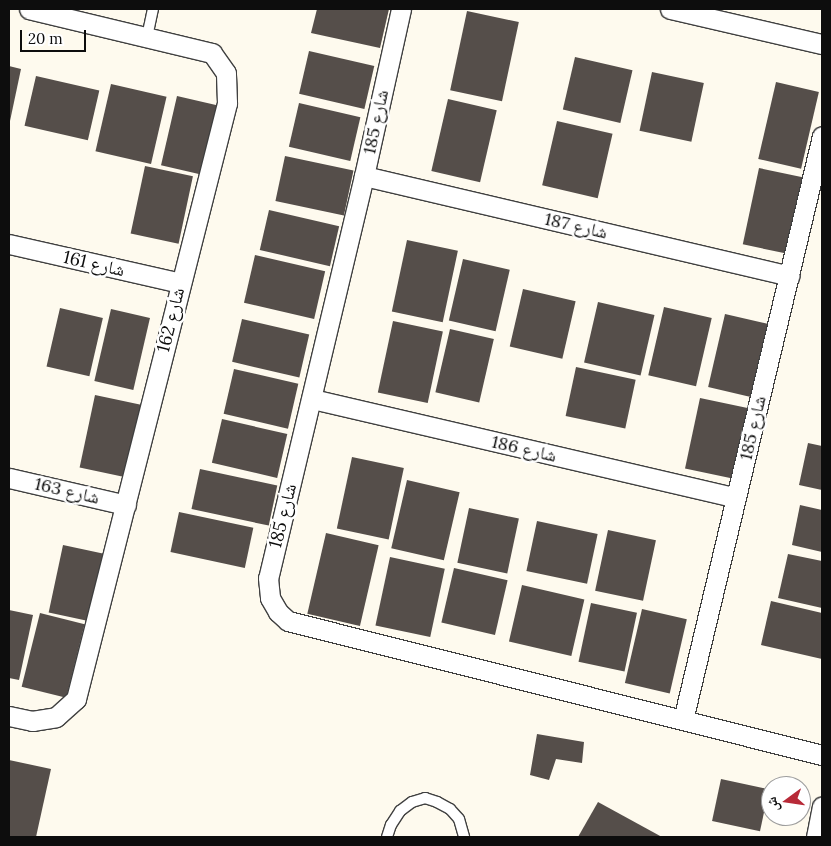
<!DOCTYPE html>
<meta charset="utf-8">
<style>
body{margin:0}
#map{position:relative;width:831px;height:846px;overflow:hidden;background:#fefaee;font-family:Lora,"Noto Naskh Arabic",serif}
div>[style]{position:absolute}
.building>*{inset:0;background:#554e4a;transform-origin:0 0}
.roads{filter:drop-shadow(1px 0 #404040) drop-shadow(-1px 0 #404040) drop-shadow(0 1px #404040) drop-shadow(0 -1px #404040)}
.service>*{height:10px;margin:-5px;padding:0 5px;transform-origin:5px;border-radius:5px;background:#fff}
.minor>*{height:19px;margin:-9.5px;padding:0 9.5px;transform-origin:9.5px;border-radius:9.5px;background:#fff}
span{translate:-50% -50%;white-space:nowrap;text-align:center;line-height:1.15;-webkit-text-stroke:5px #fff;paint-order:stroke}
.street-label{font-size:18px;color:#0d0d0d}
.frame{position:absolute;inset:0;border:10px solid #0d0d0d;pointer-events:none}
.north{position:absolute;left:761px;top:776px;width:50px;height:50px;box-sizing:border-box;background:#fff;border:1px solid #9e9e9e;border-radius:50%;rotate:256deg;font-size:14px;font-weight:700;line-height:20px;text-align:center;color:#0d0d0d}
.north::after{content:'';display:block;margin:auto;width:18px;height:22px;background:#b82a38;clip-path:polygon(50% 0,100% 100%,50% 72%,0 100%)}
.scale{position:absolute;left:20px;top:30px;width:66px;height:22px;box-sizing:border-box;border:2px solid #0d0d0d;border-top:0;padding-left:6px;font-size:15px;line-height:18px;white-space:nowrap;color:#0d0d0d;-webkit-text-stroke:4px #fff;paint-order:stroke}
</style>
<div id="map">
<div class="building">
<div style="clip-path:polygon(317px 9px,389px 9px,380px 48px,311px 33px)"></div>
<div style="left:467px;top:11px;width:53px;height:81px;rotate:12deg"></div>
<div style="left:309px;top:51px;width:67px;height:44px;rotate:13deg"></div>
<div style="left:575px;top:57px;width:59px;height:54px;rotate:13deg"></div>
<div style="clip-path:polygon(9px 66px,21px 69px,10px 121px,9px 121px)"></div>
<div style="left:652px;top:72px;width:53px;height:60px;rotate:12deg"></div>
<div style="left:36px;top:76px;width:65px;height:51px;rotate:13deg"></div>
<div style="left:776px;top:82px;width:44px;height:79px;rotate:13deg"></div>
<div style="left:111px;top:84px;width:57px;height:69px;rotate:13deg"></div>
<div style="left:177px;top:96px;width:41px;height:71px;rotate:13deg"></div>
<div style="left:448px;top:99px;width:50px;height:74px;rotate:13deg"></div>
<div style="left:299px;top:103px;width:63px;height:45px;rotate:13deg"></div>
<div style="left:557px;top:121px;width:57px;height:66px;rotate:13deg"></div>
<div style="left:285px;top:156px;width:70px;height:46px;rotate:12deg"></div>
<div style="left:145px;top:166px;width:49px;height:69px;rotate:12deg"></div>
<div style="left:759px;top:168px;width:47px;height:78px;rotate:12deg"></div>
<div style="left:269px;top:210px;width:72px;height:41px;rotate:13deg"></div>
<div style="left:407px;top:240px;width:52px;height:73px;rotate:12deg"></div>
<div style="left:255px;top:255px;width:72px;height:49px;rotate:13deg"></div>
<div style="left:463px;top:259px;width:48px;height:63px;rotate:13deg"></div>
<div style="left:523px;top:289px;width:54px;height:59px;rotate:13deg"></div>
<div style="left:598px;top:302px;width:58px;height:62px;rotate:13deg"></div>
<div style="left:664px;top:307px;width:49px;height:70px;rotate:13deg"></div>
<div style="left:60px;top:308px;width:44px;height:60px;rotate:13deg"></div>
<div style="left:111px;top:309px;width:40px;height:74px;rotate:13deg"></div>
<div style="left:725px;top:314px;width:47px;height:75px;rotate:13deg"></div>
<div style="left:242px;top:319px;width:69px;height:44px;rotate:13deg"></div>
<div style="left:393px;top:321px;width:51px;height:73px;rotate:12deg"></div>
<div style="left:450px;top:329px;width:45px;height:65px;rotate:13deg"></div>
<div style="left:576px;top:367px;width:61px;height:50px;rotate:12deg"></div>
<div style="left:234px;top:369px;width:66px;height:46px;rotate:13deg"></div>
<div style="left:95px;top:395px;width:47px;height:74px;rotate:12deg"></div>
<div style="left:700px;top:398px;width:51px;height:72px;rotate:12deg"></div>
<div style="left:222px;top:419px;width:67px;height:45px;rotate:13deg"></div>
<div style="clip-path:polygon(808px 443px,822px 446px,822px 490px,799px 485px)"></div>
<div style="left:352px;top:457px;width:53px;height:73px;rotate:12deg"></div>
<div style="left:200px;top:469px;width:79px;height:41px;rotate:12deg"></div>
<div style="left:407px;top:480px;width:54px;height:70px;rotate:13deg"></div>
<div style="clip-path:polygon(800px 505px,822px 510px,822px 552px,792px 545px)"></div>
<div style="left:469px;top:508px;width:51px;height:56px;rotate:12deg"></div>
<div style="left:179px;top:512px;width:76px;height:41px;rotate:12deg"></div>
<div style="left:537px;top:521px;width:62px;height:51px;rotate:12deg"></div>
<div style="left:608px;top:530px;width:49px;height:62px;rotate:12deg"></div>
<div style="left:326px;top:533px;width:54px;height:83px;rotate:13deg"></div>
<div style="left:63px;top:545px;width:43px;height:69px;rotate:12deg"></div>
<div style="clip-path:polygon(788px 554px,822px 561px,822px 608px,778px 598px)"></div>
<div style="left:390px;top:557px;width:56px;height:70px;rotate:12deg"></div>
<div style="left:454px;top:568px;width:55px;height:56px;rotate:13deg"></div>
<div style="left:522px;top:585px;width:64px;height:58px;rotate:13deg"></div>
<div style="clip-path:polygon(771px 601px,822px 613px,822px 659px,761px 645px)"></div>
<div style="left:591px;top:603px;width:47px;height:60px;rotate:12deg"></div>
<div style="left:642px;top:609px;width:46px;height:76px;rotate:13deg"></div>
<div style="clip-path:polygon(9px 610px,33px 615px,19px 680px,9px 678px)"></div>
<div style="left:40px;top:613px;width:46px;height:76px;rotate:14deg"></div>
<div style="clip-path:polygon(537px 734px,584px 742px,582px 763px,556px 759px,549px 780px,530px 775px)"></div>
<div style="clip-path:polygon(9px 760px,51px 769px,36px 837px,9px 837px)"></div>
<div style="left:721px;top:779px;width:49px;height:43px;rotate:12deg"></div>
<div style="clip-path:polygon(598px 802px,662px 837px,578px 837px)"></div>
</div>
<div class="roads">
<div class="service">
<div style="left:147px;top:37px;width:29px;rotate:-78deg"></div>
<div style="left:387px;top:837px;width:13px;rotate:-72deg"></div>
<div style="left:391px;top:825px;width:17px;rotate:-57deg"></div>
<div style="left:400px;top:811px;width:15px;rotate:-37deg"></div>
<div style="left:412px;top:802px;width:14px;rotate:-17deg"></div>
<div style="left:425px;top:798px;width:13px;rotate:18deg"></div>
<div style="left:437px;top:802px;width:15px;rotate:28deg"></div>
<div style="left:450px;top:809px;width:13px;rotate:48deg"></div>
<div style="left:459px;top:819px;width:19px;rotate:74deg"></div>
</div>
<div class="minor">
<div style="left:401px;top:9px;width:171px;rotate:102.5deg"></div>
<div style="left:364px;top:176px;width:413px;rotate:103.4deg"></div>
<div style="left:268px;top:578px;width:20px;rotate:84deg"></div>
<div style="left:270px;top:598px;width:16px;rotate:60deg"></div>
<div style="left:278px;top:612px;width:13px;rotate:42deg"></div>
<div style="left:288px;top:621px;width:551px;rotate:14.09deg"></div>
<div style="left:670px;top:9px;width:156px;rotate:13deg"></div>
<div style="left:364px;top:176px;width:437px;rotate:13.2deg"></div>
<div style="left:9px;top:244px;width:175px;rotate:12.8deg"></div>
<div style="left:312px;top:399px;width:435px;rotate:13.1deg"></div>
<div style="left:9px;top:478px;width:120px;rotate:13deg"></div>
<div style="left:9px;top:716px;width:24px;rotate:12deg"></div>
<div style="left:32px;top:721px;width:24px;rotate:-9deg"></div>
<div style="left:56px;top:717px;width:27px;rotate:-42deg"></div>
<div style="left:76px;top:699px;width:615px;rotate:-75.78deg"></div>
<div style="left:227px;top:103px;width:30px;rotate:-92deg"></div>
<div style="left:226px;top:73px;width:24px;rotate:-125deg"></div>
<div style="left:212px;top:53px;width:188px;rotate:-166.5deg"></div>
<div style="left:683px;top:720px;width:600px;rotate:-76.61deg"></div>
<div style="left:816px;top:837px;width:31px;rotate:-79deg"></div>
</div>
</div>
<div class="street-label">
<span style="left:376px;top:122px;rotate:-78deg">شارع 185</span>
<span style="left:576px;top:226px;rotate:13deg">شارع 187</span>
<span style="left:94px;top:264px;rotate:13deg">شارع 161</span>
<span style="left:171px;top:320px;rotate:-76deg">شارع 162</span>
<span style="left:753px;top:428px;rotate:-77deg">شارع 185</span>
<span style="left:524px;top:449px;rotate:13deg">شارع 186</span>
<span style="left:67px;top:491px;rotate:13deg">شارع 163</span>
<span style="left:283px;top:516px;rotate:-76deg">شارع 185</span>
</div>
<div class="frame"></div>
<div class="north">ش</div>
<div class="scale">20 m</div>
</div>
